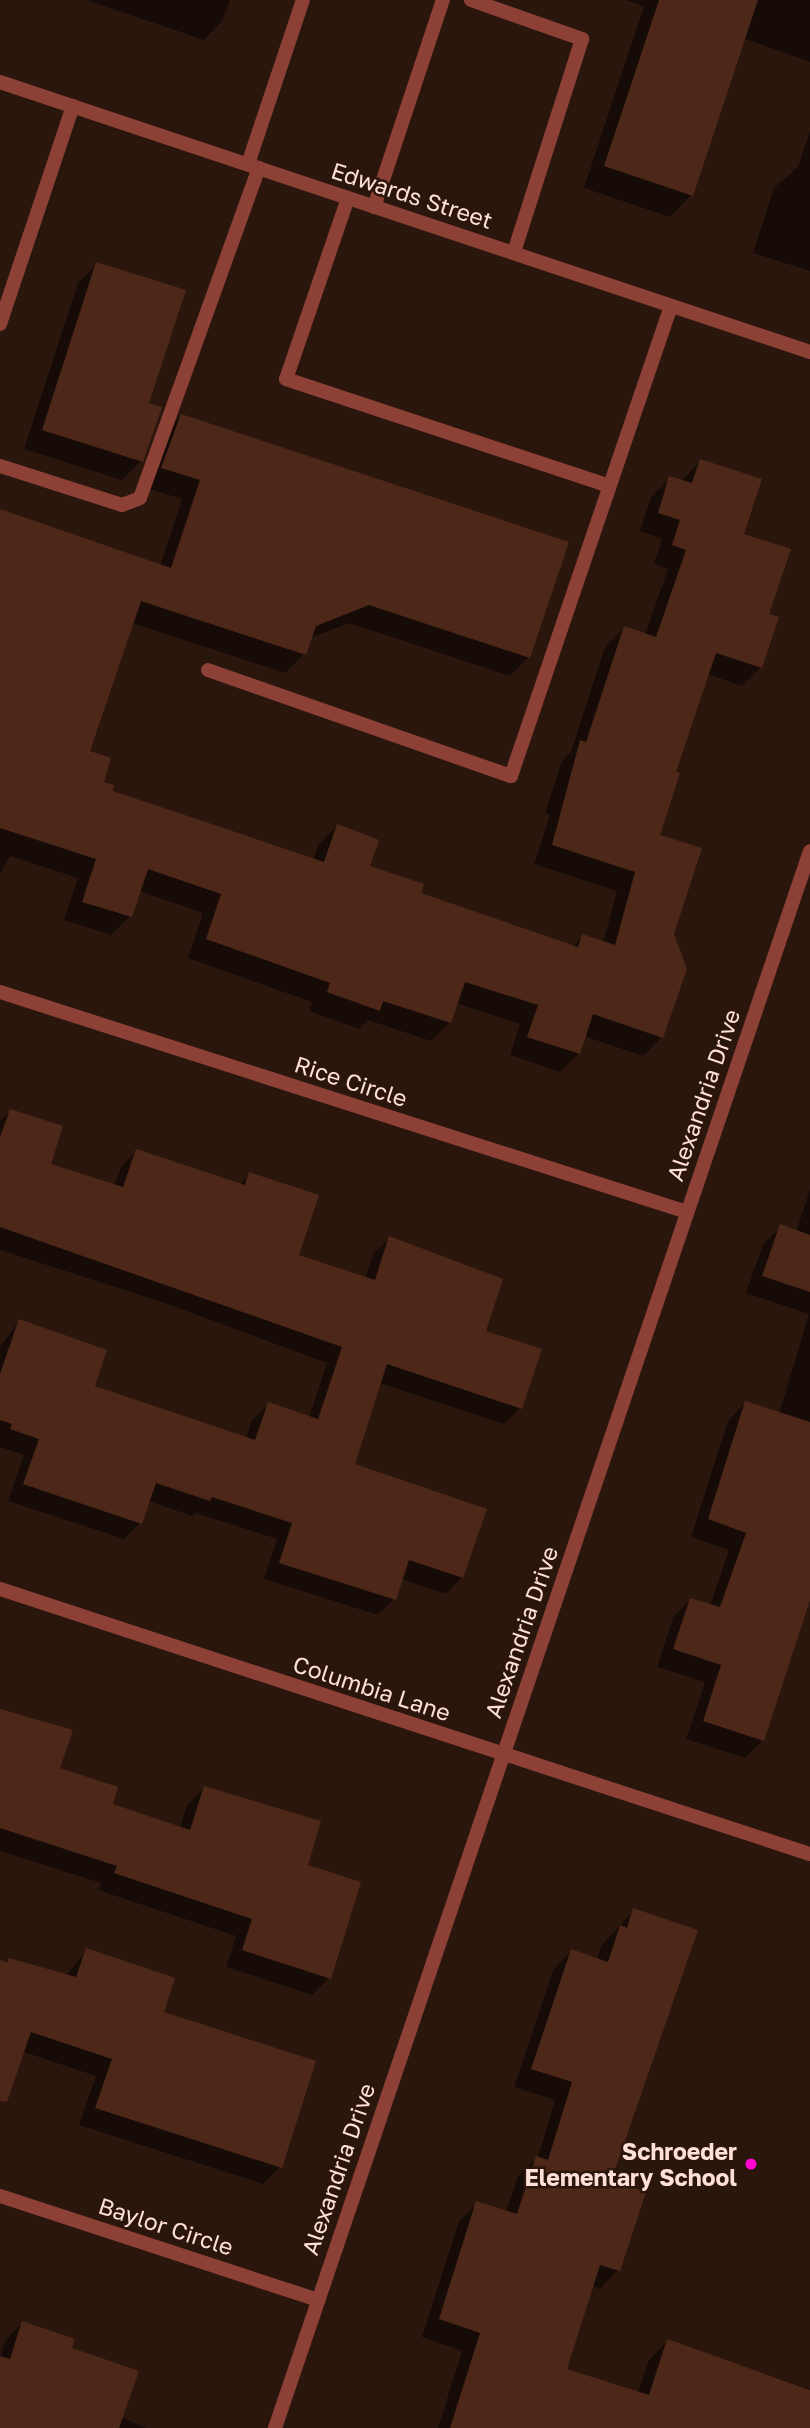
<!DOCTYPE html>
<style>
body{margin:0}
#map{position:relative;width:810px;height:2428px;overflow:hidden;background:#2b160e;font-family:"Golos Text",sans-serif}
div>[style]{position:absolute}
.shadow>*{inset:0;background:#0007}
.building>*{inset:0;background:#4d2819}
.service>*{height:14px;margin:-7px;padding:0 7px;transform-origin:7px;border-radius:7px;background:#8d4136}
.minor>*{height:14px;margin:-7px;padding:0 7px;transform-origin:7px;border-radius:7px;background:#8d4136}
.tertiary>*{height:14px;margin:-7px;padding:0 7px;transform-origin:7px;border-radius:7px;background:#8d4136}
.dots>*{width:19px;height:19px;translate:-50% -50%;box-sizing:border-box;border:4px solid #2b160e;border-radius:50%}
span{translate:-50% -50%;white-space:nowrap;text-align:center;line-height:1.15;-webkit-text-stroke:5px #2b160e;paint-order:stroke}
.street-label{font-size:23px;color:#ffe0d8}
.poi-label{font-size:23px;color:#ffe0d8;font-weight:700}
.right{translate:-100% -50%;text-align:right}
</style>
<div id="map">
<div class="shadow">
<div style="clip-path:polygon(86px 0,230px 0,222px 21px,204px 40px)"></div>
<div style="clip-path:polygon(625px 0,810px 0,810px 62px,743px 38px,691px 195px,670px 217px,584px 188px,644px 6px)"></div>
<div style="clip-path:polygon(810px 131px,810px 271px,753px 253px,774px 188px,798px 167px)"></div>
<div style="clip-path:polygon(97px 264px,147px 404px,141px 461px,122px 480px,24px 449px,78px 283px)"></div>
<div style="clip-path:polygon(181px 416px,529px 657px,510px 676px,349px 623px,309px 639px,304px 654px,285px 673px,132px 623px,87px 752px,101px 783px,110px 792px,313px 860px,318px 845px,337px 826px,368px 867px,419px 894px,572px 947px,583px 936px,603px 943px,617px 891px,534px 864px,550px 815px,545px 813px,562px 761px,571px 752px,605px 647px,624px 628px,645px 635px,668px 569px,654px 564px,662px 539px,640px 531px,651px 497px,670px 478px,681px 482px,700px 461px,742px 535px,767px 615px,761px 667px,742px 686px,707px 674px,674px 773px,658px 836px,672px 934px,662px 1037px,643px 1056px,584px 1036px,579px 1053px,560px 1072px,510px 1055px,520px 1024px,456px 1003px,450px 1022px,431px 1041px,368px 1020px,359px 1029px,309px 1011px,312px 1002px,188px 958px,203px 913px,139px 891px,130px 916px,111px 935px,64px 920px,78px 878px,10px 856px,0 874px,0 511px,160px 566px,182px 499px,143px 487px,162px 434px)"></div>
<div style="clip-path:polygon(10px 1111px,49px 1165px,114px 1186px,121px 1167px,137px 1151px,239px 1185px,250px 1174px,297px 1256px,365px 1279px,373px 1254px,390px 1238px,484px 1332px,520px 1408px,504px 1424px,380px 1383px,353px 1466px,462px 1577px,446px 1594px,401px 1579px,394px 1599px,378px 1615px,264px 1579px,277px 1539px,196px 1513px,192px 1516px,148px 1501px,140px 1523px,124px 1539px,8px 1501px,24px 1455px,0 1447px,0 1347px,19px 1321px,93px 1388px,246px 1439px,252px 1420px,268px 1404px,309px 1418px,327px 1363px,162px 1302px,0 1250px,0 1121px)"></div>
<div style="clip-path:polygon(810px 1190px,810px 1596px,762px 1741px,745px 1758px,686px 1739px,705px 1682px,657px 1667px,673px 1617px,690px 1600px,710px 1606px,729px 1550px,691px 1537px,728px 1421px,745px 1403px,779px 1414px,809px 1314px,746px 1293px,763px 1244px,781px 1227px,796px 1232px)"></div>
<div style="clip-path:polygon(0 1710px,58px 1769px,111px 1805px,180px 1828px,187px 1805px,204px 1788px,305px 1866px,329px 1978px,312px 1995px,226px 1967px,236px 1936px,98px 1890px,101px 1883px,0 1851px)"></div>
<div style="clip-path:polygon(634px 1910px,609px 2182px,618px 2270px,600px 2289px,592px 2286px,565px 2370px,638px 2393px,649px 2360px,667px 2341px,810px 2389px,810px 2428px,438px 2428px,462px 2351px,422px 2337px,459px 2221px,477px 2203px,506px 2212px,518px 2176px,538px 2157px,555px 2100px,514px 2087px,553px 1970px,571px 1951px,597px 1960px,602px 1945px)"></div>
<div style="clip-path:polygon(87px 1950px,162px 2013px,280px 2167px,263px 2184px,79px 2125px,96px 2076px,15px 2049px,0 2051px,0 1962px,9px 1960px,66px 1976px)"></div>
<div style="clip-path:polygon(22px 2323px,70px 2349px,121px 2417px,146px 2428px,0 2428px,0 2357px,5px 2341px)"></div>
</div>
<div class="building">
<div style="clip-path:polygon(659px 0,758px 0,693px 196px,604px 166px)"></div>
<div style="clip-path:polygon(96px 262px,186px 290px,149px 403px,162px 407px,143px 462px,42px 430px)"></div>
<div style="clip-path:polygon(181px 414px,569px 542px,530px 658px,369px 605px,316px 626px,306px 655px,141px 601px,90px 751px,111px 758px,104px 782px,114px 785px,113px 791px,324px 862px,337px 824px,379px 840px,370px 866px,424px 884px,421px 893px,578px 947px,582px 934px,615px 945px,635px 872px,552px 845px,580px 740px,586px 742px,624px 626px,656px 637px,686px 550px,672px 545px,680px 520px,658px 513px,669px 476px,692px 483px,700px 459px,762px 479px,744px 534px,791px 549px,769px 614px,779px 617px,762px 668px,716px 653px,676px 772px,680px 773px,660px 835px,702px 848px,674px 934px,687px 969px,663px 1038px,593px 1014px,580px 1054px,527px 1037px,538px 1005px,465px 982px,451px 1023px,383px 1001px,380px 1011px,327px 992px,330px 983px,206px 939px,221px 894px,148px 869px,132px 917px,82px 902px,96px 859px,0 828px,0 509px,171px 568px,200px 480px,161px 468px)"></div>
<div style="clip-path:polygon(10px 1109px,63px 1126px,51px 1164px,123px 1187px,136px 1149px,245px 1185px,249px 1172px,319px 1195px,299px 1255px,375px 1280px,389px 1236px,503px 1279px,486px 1331px,542px 1349px,522px 1409px,387px 1364px,355px 1464px,487px 1509px,463px 1578px,409px 1560px,396px 1600px,279px 1563px,292px 1523px,212px 1497px,210px 1501px,156px 1483px,142px 1524px,23px 1484px,39px 1439px,10px 1429px,12px 1424px,0 1420px,0 1374px,19px 1319px,107px 1350px,95px 1386px,255px 1440px,268px 1402px,318px 1419px,342px 1347px,0 1227px,0 1137px)"></div>
<div style="clip-path:polygon(780px 1224px,810px 1235px,810px 1292px,762px 1276px)"></div>
<div style="clip-path:polygon(745px 1401px,810px 1422px,810px 1600px,764px 1741px,703px 1721px,721px 1665px,673px 1649px,690px 1598px,720px 1607px,746px 1533px,708px 1519px)"></div>
<div style="clip-path:polygon(0 1709px,73px 1730px,60px 1768px,118px 1787px,113px 1804px,190px 1830px,204px 1786px,321px 1821px,308px 1865px,361px 1882px,331px 1979px,242px 1950px,252px 1919px,114px 1873px,117px 1866px,0 1828px)"></div>
<div style="clip-path:polygon(633px 1908px,698px 1930px,611px 2181px,646px 2192px,620px 2271px,600px 2265px,567px 2369px,649px 2395px,667px 2339px,810px 2390px,810px 2428px,450px 2428px,480px 2333px,439px 2319px,476px 2201px,517px 2214px,536px 2156px,548px 2160px,572px 2082px,531px 2069px,571px 1949px,608px 1962px,620px 1925px,627px 1928px)"></div>
<div style="clip-path:polygon(86px 1948px,175px 1978px,164px 2012px,316px 2061px,282px 2168px,95px 2108px,112px 2059px,31px 2032px,7px 2102px,0 2101px,0 1960px,7px 1962px,9px 1958px,76px 1977px)"></div>
<div style="clip-path:polygon(22px 2321px,75px 2339px,72px 2348px,139px 2371px,119px 2428px,0 2428px,0 2356px,10px 2359px)"></div>
</div>
<div class="service">
<div style="left:471px;top:0;width:118px;rotate:19.4deg"></div>
<div style="left:582px;top:39px;width:224px;rotate:107.7deg"></div>
<div style="left:248px;top:164px;width:173px;rotate:-71.5deg"></div>
<div style="left:348px;top:198px;width:191px;rotate:108.9deg"></div>
<div style="left:286px;top:379px;width:340px;rotate:18.3deg"></div>
<div style="left:374px;top:207px;width:218px;rotate:-71.6deg"></div>
<div style="left:0;top:324px;width:230px;rotate:-71.5deg"></div>
<div style="left:0;top:466px;width:128px;rotate:17.7deg"></div>
<div style="left:122px;top:505px;width:19px;rotate:-21deg"></div>
<div style="left:140px;top:498px;width:351px;rotate:-70.2deg"></div>
<div style="left:208px;top:670px;width:321px;rotate:19.3deg"></div>
<div style="left:511px;top:776px;width:496px;rotate:-71.2deg"></div>
</div>
<div class="minor">
<div style="left:0;top:992px;width:721px;rotate:17.76deg"></div>
<div style="left:0;top:1589px;width:852px;rotate:18.12deg"></div>
<div style="left:0;top:2196px;width:335px;rotate:18.1deg"></div>
<div style="left:275px;top:2428px;width:1665px;rotate:-71.26deg"></div>
</div>
<div class="tertiary">
<div style="left:0;top:82px;width:854px;rotate:18.43deg"></div>
</div>
<div class="dots">
<div style="left:751px;top:2164px;background:#ff04d0"></div>
</div>
<div class="street-label">
<span style="left:412px;top:195px;rotate:18deg">Edwards Street</span>
<span style="left:351px;top:1081px;rotate:18deg">Rice Circle</span>
<span style="left:703px;top:1095px;rotate:-71deg">Alexandria Drive</span>
<span style="left:521px;top:1632px;rotate:-71deg">Alexandria Drive</span>
<span style="left:372px;top:1688px;rotate:18deg">Columbia Lane</span>
<span style="left:338px;top:2169px;rotate:-71deg">Alexandria Drive</span>
<span style="left:166px;top:2226px;rotate:18deg">Baylor Circle</span>
</div>
<div class="poi-label">
<span class="right" style="left:737px;top:2164px">Schroeder<br>Elementary School</span>
</div>
</div>
